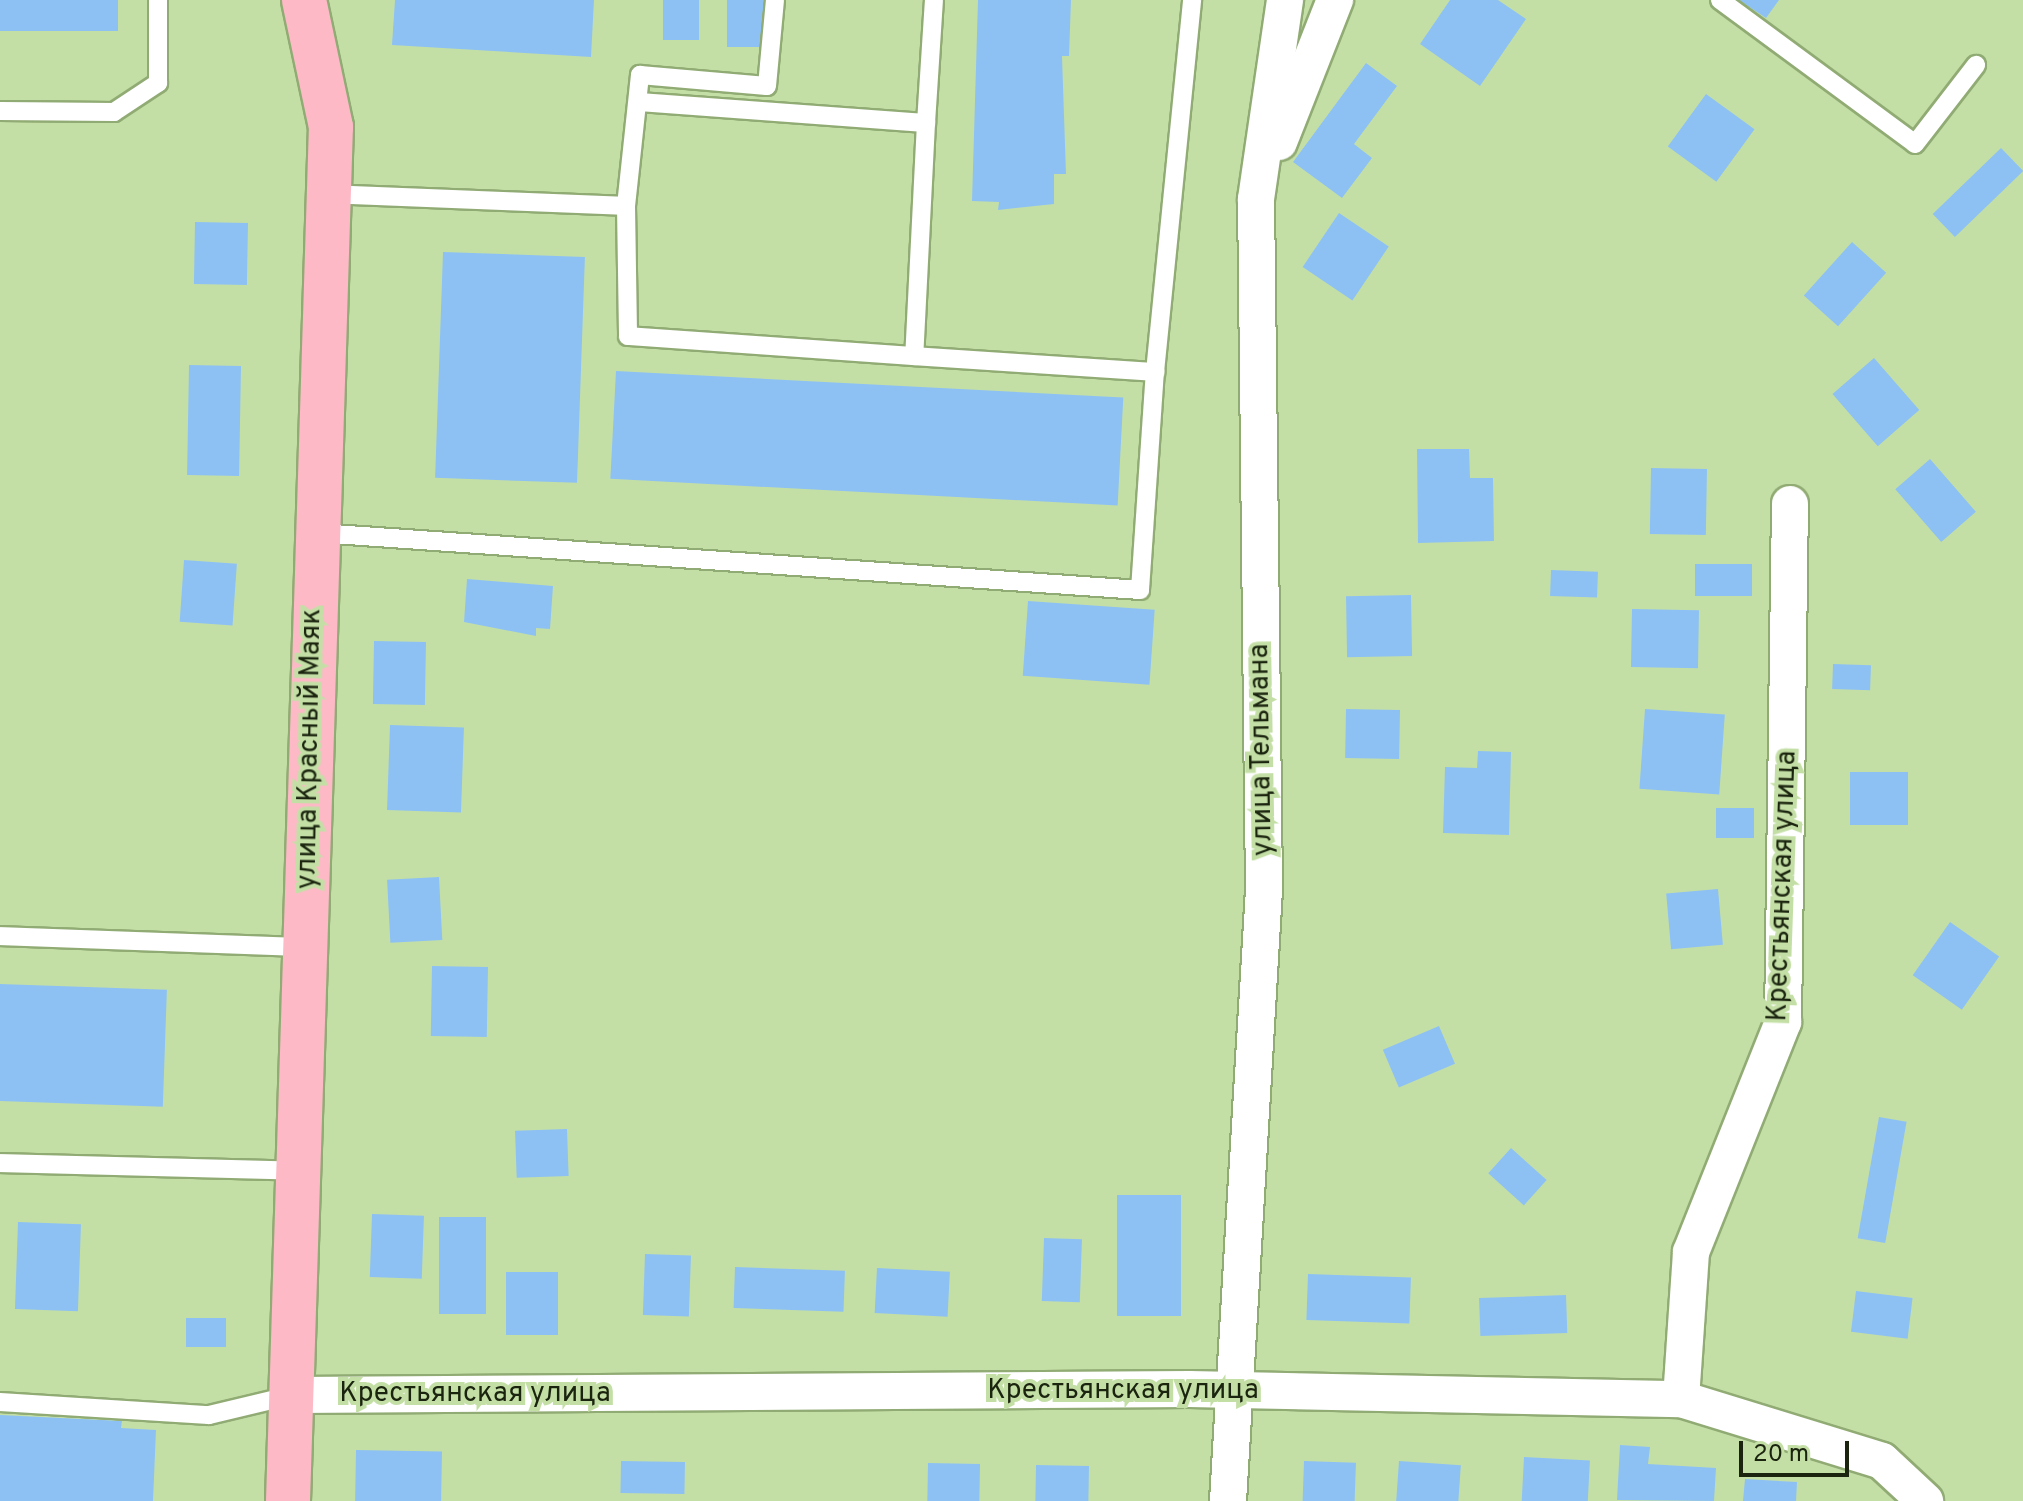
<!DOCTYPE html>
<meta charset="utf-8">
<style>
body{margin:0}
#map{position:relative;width:2023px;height:1501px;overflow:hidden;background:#c4dfa6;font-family:Overpass,sans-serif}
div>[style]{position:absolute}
.building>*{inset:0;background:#8dc1f4;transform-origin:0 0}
.roads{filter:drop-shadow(2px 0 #91ab74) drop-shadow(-2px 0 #91ab74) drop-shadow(0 2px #91ab74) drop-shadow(0 -2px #91ab74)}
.service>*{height:18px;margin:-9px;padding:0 9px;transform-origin:9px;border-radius:9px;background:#fff}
.minor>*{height:36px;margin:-18px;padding:0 18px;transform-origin:18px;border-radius:18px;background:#fff}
.primary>*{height:44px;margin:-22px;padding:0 22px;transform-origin:22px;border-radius:22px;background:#fdb9c6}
span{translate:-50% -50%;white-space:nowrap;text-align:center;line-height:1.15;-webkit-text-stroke:8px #c4dfa6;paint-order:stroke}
.street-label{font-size:28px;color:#1a240e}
.scale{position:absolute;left:1739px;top:1441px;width:110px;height:36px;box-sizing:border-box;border:4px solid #1a240e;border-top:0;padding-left:10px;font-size:24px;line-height:28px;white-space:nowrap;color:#1a240e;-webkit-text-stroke:6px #c4dfa6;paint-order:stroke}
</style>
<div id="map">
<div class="building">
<div style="left:0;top:0;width:118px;height:31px"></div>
<div style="clip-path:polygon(395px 0,594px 0,591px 57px,392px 45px)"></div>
<div style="left:663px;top:0;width:36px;height:40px"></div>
<div style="left:727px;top:0;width:40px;height:47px"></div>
<div style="clip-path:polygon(978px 0,1071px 0,1069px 56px,1062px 56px,1066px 174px,1054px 174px,1054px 204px,998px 210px,999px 202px,972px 201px)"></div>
<div style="clip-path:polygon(1450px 0,1498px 0,1526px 19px,1480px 86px,1420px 44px)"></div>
<div style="clip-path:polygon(1739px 0,1779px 0,1766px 18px)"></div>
<div style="clip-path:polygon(1366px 63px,1397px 86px,1354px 144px,1372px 158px,1342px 198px,1293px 162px)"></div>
<div style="left:1706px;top:94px;width:60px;height:65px;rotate:36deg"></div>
<div style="left:2001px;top:148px;width:32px;height:95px;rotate:46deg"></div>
<div style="left:1339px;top:213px;width:60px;height:65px;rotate:34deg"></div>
<div style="left:195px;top:222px;width:53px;height:62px;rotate:1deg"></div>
<div style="left:1852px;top:242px;width:46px;height:72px;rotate:42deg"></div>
<div style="left:443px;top:252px;width:142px;height:226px;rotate:2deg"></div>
<div style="left:1874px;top:358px;width:69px;height:55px;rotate:49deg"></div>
<div style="left:189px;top:365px;width:52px;height:110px;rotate:1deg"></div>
<div style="left:616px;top:371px;width:508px;height:108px;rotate:3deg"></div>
<div style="clip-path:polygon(1417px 449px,1469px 449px,1470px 478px,1493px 478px,1494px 541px,1418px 543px)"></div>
<div style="left:1930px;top:459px;width:70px;height:46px;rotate:49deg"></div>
<div style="left:1651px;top:468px;width:56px;height:66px;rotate:1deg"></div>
<div style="left:184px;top:560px;width:53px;height:62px;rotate:4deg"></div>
<div style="left:1695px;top:564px;width:57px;height:32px"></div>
<div style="left:1551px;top:570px;width:47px;height:26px;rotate:2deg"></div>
<div style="clip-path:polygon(467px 579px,553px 586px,550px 629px,536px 628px,536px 636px,464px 622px)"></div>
<div style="left:1411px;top:595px;width:61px;height:65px;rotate:89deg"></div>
<div style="left:1028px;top:601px;width:127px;height:75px;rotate:4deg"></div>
<div style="left:1632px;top:609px;width:67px;height:58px;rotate:1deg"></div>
<div style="left:374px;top:641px;width:52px;height:63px;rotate:1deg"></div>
<div style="left:1833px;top:664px;width:38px;height:25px;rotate:2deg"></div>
<div style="left:1346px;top:709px;width:54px;height:49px;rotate:1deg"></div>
<div style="left:1645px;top:709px;width:80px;height:80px;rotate:4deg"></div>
<div style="left:390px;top:725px;width:74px;height:85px;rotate:2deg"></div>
<div style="clip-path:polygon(1478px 751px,1511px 752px,1509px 835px,1443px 833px,1445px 767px,1477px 768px)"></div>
<div style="left:1850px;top:772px;width:58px;height:53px"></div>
<div style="left:1716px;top:808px;width:38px;height:30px"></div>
<div style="left:439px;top:877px;width:63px;height:52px;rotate:87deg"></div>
<div style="left:1718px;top:889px;width:56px;height:52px;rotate:85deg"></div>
<div style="left:1950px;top:922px;width:60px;height:65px;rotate:35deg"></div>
<div style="left:432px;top:966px;width:56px;height:70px;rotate:1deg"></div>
<div style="left:0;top:984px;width:167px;height:117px;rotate:2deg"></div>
<div style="left:1439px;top:1026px;width:41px;height:61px;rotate:67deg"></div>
<div style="left:1879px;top:1117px;width:28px;height:123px;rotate:10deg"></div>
<div style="left:567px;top:1129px;width:47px;height:52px;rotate:88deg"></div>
<div style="left:1511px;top:1148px;width:48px;height:34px;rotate:42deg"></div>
<div style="left:1117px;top:1195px;width:64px;height:121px"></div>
<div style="left:372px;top:1214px;width:52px;height:63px;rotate:2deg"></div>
<div style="left:439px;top:1217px;width:47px;height:97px"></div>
<div style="left:18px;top:1222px;width:63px;height:87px;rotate:2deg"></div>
<div style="left:1044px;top:1238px;width:38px;height:63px;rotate:2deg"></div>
<div style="left:645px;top:1254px;width:46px;height:61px;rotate:2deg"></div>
<div style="left:735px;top:1267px;width:110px;height:41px;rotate:2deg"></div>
<div style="left:877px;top:1268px;width:73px;height:45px;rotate:3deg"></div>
<div style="left:506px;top:1272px;width:52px;height:63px"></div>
<div style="left:1308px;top:1274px;width:103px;height:46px;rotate:2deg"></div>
<div style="left:1856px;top:1291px;width:57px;height:41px;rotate:7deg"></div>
<div style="left:1566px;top:1295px;width:38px;height:87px;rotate:88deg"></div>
<div style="left:186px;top:1318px;width:40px;height:29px"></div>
<div style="clip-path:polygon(0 1415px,122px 1421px,121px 1428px,156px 1430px,153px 1501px,0 1501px)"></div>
<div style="clip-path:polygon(1620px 1445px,1650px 1447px,1648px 1464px,1716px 1468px,1714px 1501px,1617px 1500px)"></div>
<div style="left:356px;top:1450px;width:86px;height:51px;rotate:1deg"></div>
<div style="left:1524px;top:1457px;width:66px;height:44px;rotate:3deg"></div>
<div style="left:621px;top:1461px;width:64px;height:32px;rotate:1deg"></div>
<div style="left:1304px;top:1461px;width:52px;height:40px;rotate:2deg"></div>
<div style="left:1399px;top:1461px;width:62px;height:40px;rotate:4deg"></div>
<div style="left:928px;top:1463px;width:52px;height:38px;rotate:1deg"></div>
<div style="left:1036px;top:1465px;width:53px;height:36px;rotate:1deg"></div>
<div style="clip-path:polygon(1745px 1479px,1797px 1482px,1796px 1501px,1743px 1501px)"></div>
</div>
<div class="roads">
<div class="service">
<div style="left:1720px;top:0;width:242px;rotate:36.4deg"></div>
<div style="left:1915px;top:144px;width:100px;rotate:-52.3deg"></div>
<div style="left:638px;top:102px;width:289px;rotate:4.2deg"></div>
<div style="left:926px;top:123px;width:123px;rotate:-86.3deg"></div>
<div style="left:0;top:111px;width:114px;rotate:0.5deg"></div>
<div style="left:114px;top:112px;width:53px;rotate:-33.4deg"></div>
<div style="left:158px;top:83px;width:83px;rotate:-90deg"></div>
<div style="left:926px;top:123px;width:233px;rotate:92.9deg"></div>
<div style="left:914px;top:356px;width:242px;rotate:3.8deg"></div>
<div style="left:1155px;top:372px;width:374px;rotate:-84.3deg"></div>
<div style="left:329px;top:194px;width:297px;rotate:2.3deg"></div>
<div style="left:626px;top:206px;width:130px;rotate:89.1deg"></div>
<div style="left:628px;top:336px;width:287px;rotate:4deg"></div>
<div style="left:626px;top:206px;width:132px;rotate:-83.9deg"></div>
<div style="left:640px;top:75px;width:127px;rotate:5deg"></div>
<div style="left:767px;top:86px;width:86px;rotate:-84.7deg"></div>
<div style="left:319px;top:533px;width:823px;rotate:3.97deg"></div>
<div style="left:1140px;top:590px;width:219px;rotate:-86.1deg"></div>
<div style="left:0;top:936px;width:305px;rotate:2.1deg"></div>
<div style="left:0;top:1163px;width:300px;rotate:1.5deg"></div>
<div style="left:0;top:1402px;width:209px;rotate:3.6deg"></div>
<div style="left:209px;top:1415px;width:85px;rotate:-13.5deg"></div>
</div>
<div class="minor">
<div style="left:1279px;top:142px;width:153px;rotate:-68.5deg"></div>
<div style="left:295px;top:1395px;width:894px;rotate:-0.38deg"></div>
<div style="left:1189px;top:1389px;width:492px;rotate:1.2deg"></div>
<div style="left:1681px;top:1399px;width:210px;rotate:17.1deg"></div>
<div style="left:1882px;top:1461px;width:59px;rotate:42.9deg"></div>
<div style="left:1681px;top:1399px;width:147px;rotate:-86.1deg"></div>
<div style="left:1691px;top:1252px;width:248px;rotate:-68.2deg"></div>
<div style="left:1783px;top:1022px;width:518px;rotate:-89.23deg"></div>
<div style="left:1228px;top:1501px;width:612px;rotate:-86.63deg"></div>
<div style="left:1264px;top:890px;width:691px;rotate:-90.66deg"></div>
<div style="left:1256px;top:199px;width:201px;rotate:-81.7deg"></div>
</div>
<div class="primary">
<div style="left:288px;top:1501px;width:1375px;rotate:-88.21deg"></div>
<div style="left:331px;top:127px;width:130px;rotate:-102deg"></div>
</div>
</div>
<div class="street-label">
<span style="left:310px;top:749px;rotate:-89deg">улица Красный Маяк</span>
<span style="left:1262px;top:750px;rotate:-91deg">улица Тельмана</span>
<span style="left:1783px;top:886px;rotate:-88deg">Крестьянская улица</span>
<span style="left:1123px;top:1391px">Крестьянская улица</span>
<span style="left:475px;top:1394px">Крестьянская улица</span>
</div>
<div class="scale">20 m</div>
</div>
